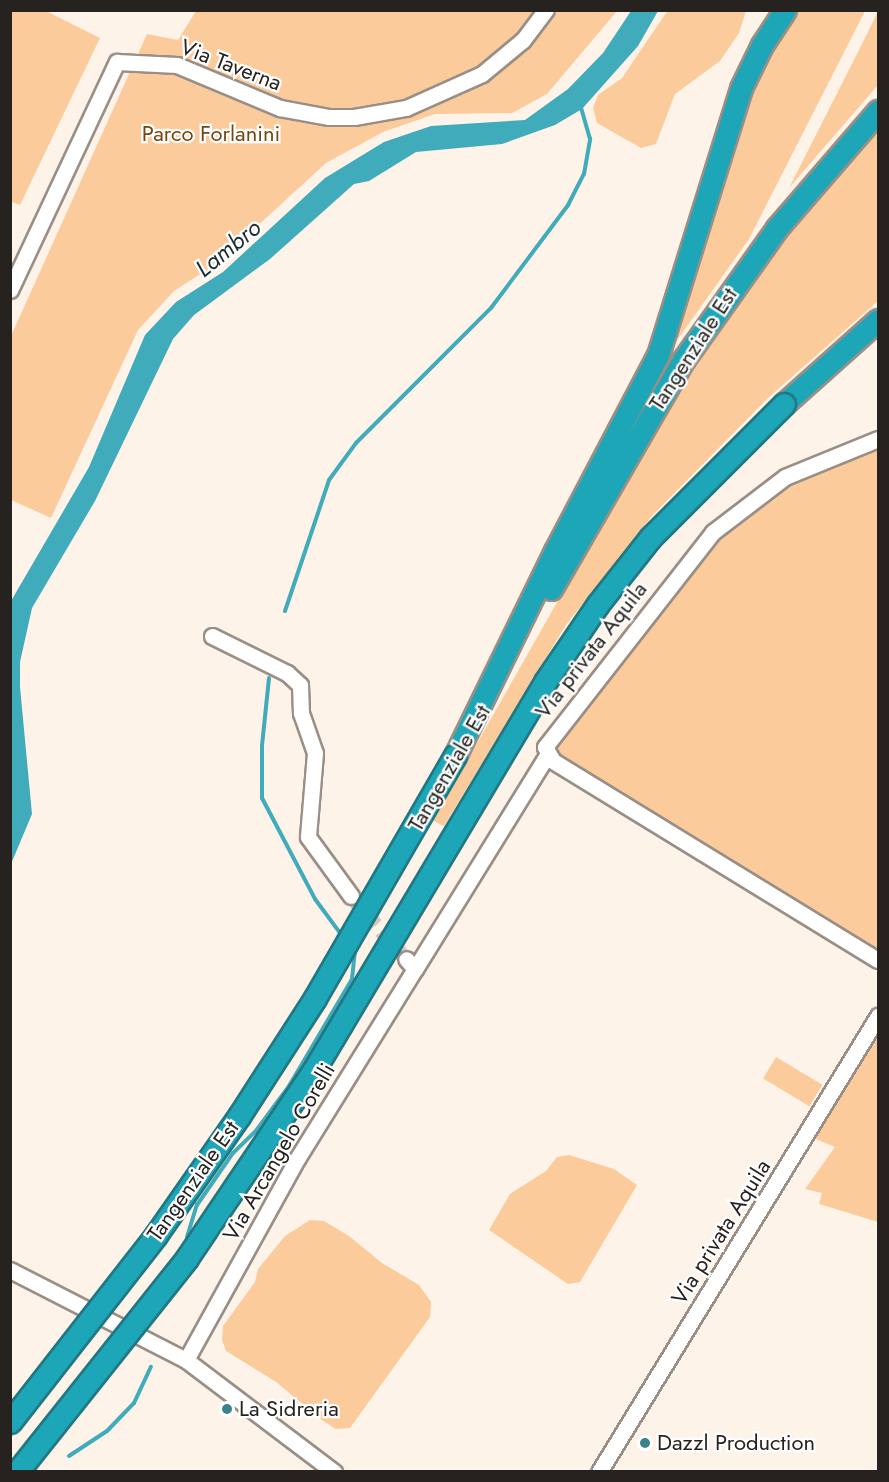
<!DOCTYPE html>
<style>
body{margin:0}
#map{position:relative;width:889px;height:1482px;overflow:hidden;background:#fef3e9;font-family:Jost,sans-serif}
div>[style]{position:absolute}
.green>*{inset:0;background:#fccb9c;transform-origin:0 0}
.water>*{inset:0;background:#40abbb}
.stream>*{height:4px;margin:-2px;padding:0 2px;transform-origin:2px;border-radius:2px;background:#40abbb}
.minor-tunnel>*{height:15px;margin-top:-7.5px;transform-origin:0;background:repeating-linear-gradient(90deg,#d3c9c1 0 15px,transparent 0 23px)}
.roads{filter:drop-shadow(2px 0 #998f86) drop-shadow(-2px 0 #998f86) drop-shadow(0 2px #998f86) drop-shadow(0 -2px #998f86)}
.minor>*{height:15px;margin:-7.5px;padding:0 7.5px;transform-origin:7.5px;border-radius:7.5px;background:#fff}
.highway>*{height:21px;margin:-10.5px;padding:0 10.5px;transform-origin:10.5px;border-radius:10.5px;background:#1ca6b8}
.bridges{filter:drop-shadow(2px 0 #207882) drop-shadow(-2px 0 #207882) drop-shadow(0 2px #207882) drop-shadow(0 -2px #207882)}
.highway-bridge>*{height:21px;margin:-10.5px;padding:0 10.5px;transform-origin:10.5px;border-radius:10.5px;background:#1ca6b8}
.dots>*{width:16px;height:16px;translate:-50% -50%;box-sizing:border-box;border:3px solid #fff;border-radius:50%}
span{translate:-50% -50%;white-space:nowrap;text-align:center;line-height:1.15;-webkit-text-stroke:4.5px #fff;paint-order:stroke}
.street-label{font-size:22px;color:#26221f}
.park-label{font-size:22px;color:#75460f}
.poi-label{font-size:22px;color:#26221f}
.left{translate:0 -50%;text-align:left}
.water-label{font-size:24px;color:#193135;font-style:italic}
.frame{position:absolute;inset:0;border:12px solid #26221f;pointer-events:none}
</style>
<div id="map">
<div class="green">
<div style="clip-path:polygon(11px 10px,46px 11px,100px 38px,20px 205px,10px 201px)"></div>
<div style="clip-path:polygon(548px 10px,555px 15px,558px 11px,617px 11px,547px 94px,512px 113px,435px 114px,383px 132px,326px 163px,216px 264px,174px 291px,138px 330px,51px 518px,11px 500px,11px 336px,147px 34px,178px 40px,196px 11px)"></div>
<div style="clip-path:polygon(668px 10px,746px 11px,739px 33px,720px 61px,675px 94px,656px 144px,641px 148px,597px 123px,593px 108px,598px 95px,622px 78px)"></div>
<div style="clip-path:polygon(791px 11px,865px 11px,749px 239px,678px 339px,674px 337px,742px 97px)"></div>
<div style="clip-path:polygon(878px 11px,878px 85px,789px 188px,864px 40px)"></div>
<div style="clip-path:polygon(878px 132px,878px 301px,768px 398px,652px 516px,566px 625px,444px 826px,433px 821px,674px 396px,744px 294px,809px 209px)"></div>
<div style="clip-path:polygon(878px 446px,878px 954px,563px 760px,554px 752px,553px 742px,715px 538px,765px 499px,805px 475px)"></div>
<div style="clip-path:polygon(878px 1024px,878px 1222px,819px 1204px,822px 1193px,805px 1189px,835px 1147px,811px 1137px)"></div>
<div style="left:776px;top:1057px;width:54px;height:25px;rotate:31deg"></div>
<div style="clip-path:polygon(569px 1155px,614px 1169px,637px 1185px,580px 1282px,568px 1284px,489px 1230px,510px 1194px,546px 1171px,557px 1157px)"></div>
<div style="clip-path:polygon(310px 1220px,324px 1221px,349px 1236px,382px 1263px,419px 1285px,431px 1302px,430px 1317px,350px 1428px,336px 1429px,323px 1421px,276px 1382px,226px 1351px,222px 1340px,223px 1326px,255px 1282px,258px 1269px,285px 1236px)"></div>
</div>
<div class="water">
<div style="clip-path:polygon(631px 11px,658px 11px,638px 46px,582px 109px,555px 125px,502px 144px,416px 152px,369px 181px,354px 184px,270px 259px,194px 315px,173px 339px,95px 501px,32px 608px,20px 662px,20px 687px,32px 814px,11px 864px,11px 601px,89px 467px,145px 335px,176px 302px,223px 272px,325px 178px,384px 142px,431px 126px,525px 120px,568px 89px,603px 53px)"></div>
</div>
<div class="stream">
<div style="left:285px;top:611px;width:138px;rotate:-71.4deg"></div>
<div style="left:329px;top:480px;width:46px;rotate:-53.9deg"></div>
<div style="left:356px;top:443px;width:191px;rotate:-45deg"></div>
<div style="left:491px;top:308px;width:129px;rotate:-53.2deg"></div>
<div style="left:568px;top:205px;width:35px;rotate:-63deg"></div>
<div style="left:584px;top:174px;width:36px;rotate:-80deg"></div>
<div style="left:590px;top:139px;width:33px;rotate:-106deg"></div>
<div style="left:269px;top:678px;width:68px;rotate:95.9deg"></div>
<div style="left:262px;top:746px;width:52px;rotate:90deg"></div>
<div style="left:262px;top:798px;width:114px;rotate:62.3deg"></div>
<div style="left:315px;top:899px;width:47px;rotate:53.6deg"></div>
<div style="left:187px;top:1237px;width:34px;rotate:-73deg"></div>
<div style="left:197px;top:1205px;width:63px;rotate:-55.3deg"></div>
<div style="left:233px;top:1153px;width:30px;rotate:-44deg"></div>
<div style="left:255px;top:1132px;width:57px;rotate:-53.5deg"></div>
<div style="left:289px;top:1086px;width:124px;rotate:-59.5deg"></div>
<div style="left:352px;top:979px;width:27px;rotate:-84deg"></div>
<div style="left:355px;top:952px;width:6px;rotate:-135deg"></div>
<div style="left:69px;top:1456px;width:45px;rotate:-33.3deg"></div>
<div style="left:107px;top:1431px;width:39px;rotate:-46deg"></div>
<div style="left:134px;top:1403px;width:40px;rotate:-65deg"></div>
</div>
<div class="minor-tunnel">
<div style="left:351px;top:896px;width:84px;rotate:48.9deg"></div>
</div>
<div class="roads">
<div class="minor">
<div style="left:10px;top:290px;width:252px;rotate:-64.9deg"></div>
<div style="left:117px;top:62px;width:60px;rotate:2.9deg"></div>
<div style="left:177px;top:65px;width:112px;rotate:22.7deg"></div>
<div style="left:280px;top:108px;width:50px;rotate:10.4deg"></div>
<div style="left:329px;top:117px;width:25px"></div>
<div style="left:354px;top:117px;width:53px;rotate:-9.8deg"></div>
<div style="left:406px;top:108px;width:83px;rotate:-24.1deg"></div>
<div style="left:482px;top:74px;width:53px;rotate:-39.7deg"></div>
<div style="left:523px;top:40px;width:38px;rotate:-53deg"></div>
<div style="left:878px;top:439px;width:100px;rotate:157.8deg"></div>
<div style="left:785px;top:477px;width:91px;rotate:142.6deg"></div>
<div style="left:713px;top:532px;width:273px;rotate:128deg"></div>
<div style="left:545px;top:747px;width:16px;rotate:60deg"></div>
<div style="left:553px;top:761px;width:381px;rotate:31.5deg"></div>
<div style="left:212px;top:636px;width:84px;rotate:26.3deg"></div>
<div style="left:287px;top:673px;width:18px;rotate:43deg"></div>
<div style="left:300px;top:685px;width:28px;rotate:88deg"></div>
<div style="left:301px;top:713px;width:42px;rotate:70.7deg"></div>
<div style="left:315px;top:753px;width:84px;rotate:94.8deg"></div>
<div style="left:308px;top:837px;width:73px;rotate:53.9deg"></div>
<div style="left:415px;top:969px;width:251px;rotate:-58.3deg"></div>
<div style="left:10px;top:1270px;width:198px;rotate:27.1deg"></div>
<div style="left:186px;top:1360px;width:186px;rotate:37.1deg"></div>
<div style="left:186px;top:1360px;width:230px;rotate:-61.1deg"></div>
<div style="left:297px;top:1159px;width:224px;rotate:-58.2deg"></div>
<div style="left:415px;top:969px;width:13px;rotate:-132deg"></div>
<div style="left:599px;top:1472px;width:535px;rotate:-58.54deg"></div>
</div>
<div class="highway">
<div style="left:784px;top:404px;width:126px;rotate:-41.8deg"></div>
<div style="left:551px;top:589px;width:266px;rotate:-60deg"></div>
<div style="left:684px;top:359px;width:161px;rotate:-54.6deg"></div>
<div style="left:777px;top:228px;width:155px;rotate:-49.2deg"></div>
<div style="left:455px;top:756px;width:228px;rotate:-64deg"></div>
<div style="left:555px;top:551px;width:221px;rotate:-62.3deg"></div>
<div style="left:658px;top:355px;width:280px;rotate:-72.7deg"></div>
<div style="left:741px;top:88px;width:48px;rotate:-64deg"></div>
<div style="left:762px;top:45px;width:42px;rotate:-56.7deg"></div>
</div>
</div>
<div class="bridges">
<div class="highway-bridge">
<div style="left:10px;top:1422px;width:237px;rotate:-52deg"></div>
<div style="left:156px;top:1235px;width:145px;rotate:-55.1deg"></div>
<div style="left:239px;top:1116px;width:140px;rotate:-57.2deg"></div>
<div style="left:315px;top:998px;width:280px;rotate:-60deg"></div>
<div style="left:17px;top:1472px;width:273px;rotate:-51.5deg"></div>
<div style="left:187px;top:1258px;width:229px;rotate:-56deg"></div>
<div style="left:315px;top:1068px;width:449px;rotate:-59.2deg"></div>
<div style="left:545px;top:682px;width:94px;rotate:-55.8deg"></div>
<div style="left:598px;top:604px;width:85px;rotate:-51.7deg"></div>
<div style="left:651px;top:537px;width:188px;rotate:-45deg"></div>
</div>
</div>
<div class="dots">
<div style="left:227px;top:1409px;background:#3b828d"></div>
<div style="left:645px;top:1443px;background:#3b828d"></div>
</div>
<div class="street-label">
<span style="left:231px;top:65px;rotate:21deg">Via Taverna</span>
<span style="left:693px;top:349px;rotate:-57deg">Tangenziale Est</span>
<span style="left:591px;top:650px;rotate:-52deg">Via privata Aquila</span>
<span style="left:449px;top:768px;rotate:-60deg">Tangenziale Est</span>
<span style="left:279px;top:1152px;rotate:-60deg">Via Arcangelo Corelli</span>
<span style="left:193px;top:1181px;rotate:-55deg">Tangenziale Est</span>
<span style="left:721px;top:1232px;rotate:-58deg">Via privata Aquila</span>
</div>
<div class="park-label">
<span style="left:211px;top:134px">Parco Forlanini</span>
</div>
<div class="poi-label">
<span class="left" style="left:239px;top:1409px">La Sidreria</span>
<span class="left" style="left:657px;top:1443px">Dazzl Production</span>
</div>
<div class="water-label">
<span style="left:228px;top:248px;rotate:-39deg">Lambro</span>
</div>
<div class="frame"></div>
</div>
